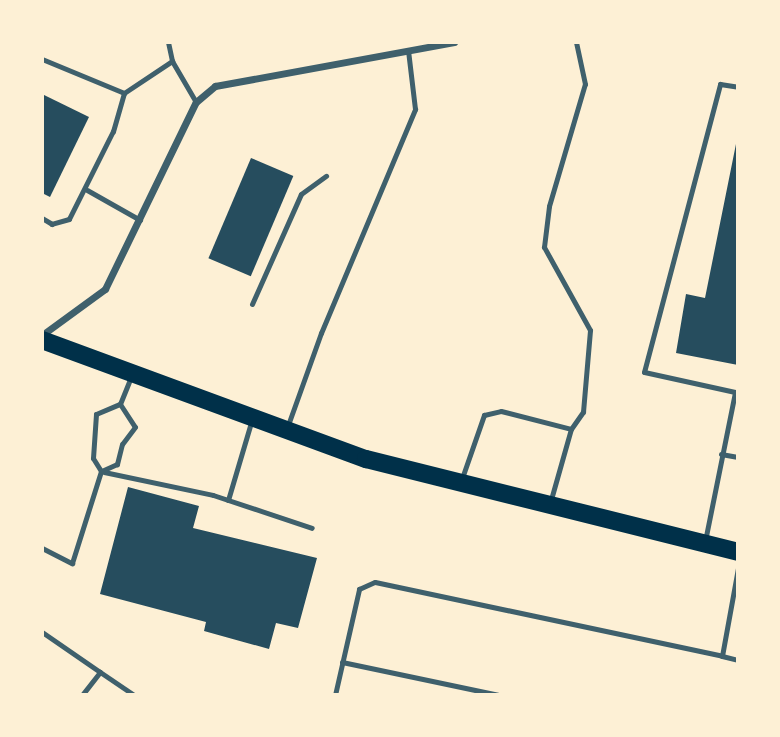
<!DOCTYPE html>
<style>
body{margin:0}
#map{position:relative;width:780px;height:737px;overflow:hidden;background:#fdf0d5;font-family:Ubuntu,sans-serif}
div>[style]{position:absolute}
.building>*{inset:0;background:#264d5e;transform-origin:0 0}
.service>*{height:5px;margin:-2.5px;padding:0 2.5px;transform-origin:2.5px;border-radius:2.5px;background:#3f606c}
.minor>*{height:7px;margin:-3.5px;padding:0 3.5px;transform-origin:3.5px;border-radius:3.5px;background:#3f606c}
.primary>*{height:18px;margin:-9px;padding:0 9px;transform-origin:9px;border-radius:9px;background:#003049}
span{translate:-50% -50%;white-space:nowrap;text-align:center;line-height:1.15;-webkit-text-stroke:6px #fdf0d5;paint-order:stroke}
.frame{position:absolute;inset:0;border:44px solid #fdf0d5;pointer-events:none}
</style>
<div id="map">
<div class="building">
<div style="clip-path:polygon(42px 94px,89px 117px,50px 197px,42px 193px)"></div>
<div style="clip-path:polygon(738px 134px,738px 365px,676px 353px,686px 294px,705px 298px)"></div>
<div style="left:251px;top:158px;width:46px;height:109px;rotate:23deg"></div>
<div style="clip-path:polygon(128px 487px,199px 506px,193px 528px,317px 558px,298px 628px,276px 623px,269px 649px,204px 631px,206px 622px,100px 594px)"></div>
</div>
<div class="service">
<div style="left:168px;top:42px;width:19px;rotate:78deg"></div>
<div style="left:172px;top:61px;width:48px;rotate:59.7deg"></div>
<div style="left:42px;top:59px;width:89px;rotate:22.5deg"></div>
<div style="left:124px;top:93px;width:40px;rotate:106deg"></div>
<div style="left:113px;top:131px;width:98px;rotate:116.6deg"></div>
<div style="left:69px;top:219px;width:18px;rotate:164deg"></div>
<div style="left:52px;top:224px;width:12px;rotate:-149deg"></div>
<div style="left:124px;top:93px;width:58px;rotate:-33.7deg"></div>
<div style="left:87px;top:190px;width:61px;rotate:29.5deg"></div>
<div style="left:252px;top:304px;width:120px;rotate:-66deg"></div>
<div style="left:301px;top:194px;width:31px;rotate:-36deg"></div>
<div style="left:120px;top:404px;width:31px;rotate:-68deg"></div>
<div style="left:288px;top:425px;width:98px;rotate:-70.3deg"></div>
<div style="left:321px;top:333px;width:243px;rotate:-67.2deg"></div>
<div style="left:415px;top:109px;width:59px;rotate:-96.8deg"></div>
<div style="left:721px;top:454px;width:17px;rotate:10deg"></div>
<div style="left:104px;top:472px;width:111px;rotate:11.9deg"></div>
<div style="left:213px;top:495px;width:104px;rotate:18.4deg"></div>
<div style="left:461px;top:481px;width:70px;rotate:-70.8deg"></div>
<div style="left:484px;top:415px;width:17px;rotate:-13deg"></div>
<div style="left:501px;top:411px;width:72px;rotate:14.4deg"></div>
<div style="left:228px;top:500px;width:84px;rotate:-73.5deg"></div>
<div style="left:550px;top:503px;width:77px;rotate:-74.2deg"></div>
<div style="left:571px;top:429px;width:21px;rotate:-55deg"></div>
<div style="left:583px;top:412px;width:82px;rotate:-85.1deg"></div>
<div style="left:590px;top:330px;width:95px;rotate:-119deg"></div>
<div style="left:544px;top:247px;width:41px;rotate:-83deg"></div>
<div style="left:549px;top:206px;width:127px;rotate:-73.6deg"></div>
<div style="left:585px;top:84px;width:43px;rotate:-102.1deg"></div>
<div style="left:705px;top:541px;width:152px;rotate:-78.6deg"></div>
<div style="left:735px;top:392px;width:93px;rotate:-167.6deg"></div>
<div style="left:644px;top:372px;width:298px;rotate:-75.2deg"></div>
<div style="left:720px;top:84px;width:18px;rotate:9deg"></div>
<div style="left:42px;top:548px;width:34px;rotate:27deg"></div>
<div style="left:72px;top:563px;width:96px;rotate:-72.5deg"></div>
<div style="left:101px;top:471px;width:15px;rotate:-122deg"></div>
<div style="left:93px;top:458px;width:44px;rotate:-86.1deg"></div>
<div style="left:96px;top:414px;width:26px;rotate:-23deg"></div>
<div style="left:120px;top:404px;width:27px;rotate:57deg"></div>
<div style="left:135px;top:427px;width:21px;rotate:127deg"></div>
<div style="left:122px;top:444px;width:21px;rotate:104deg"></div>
<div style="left:117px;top:464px;width:17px;rotate:156deg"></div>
<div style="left:42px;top:632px;width:70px;rotate:34.6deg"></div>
<div style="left:100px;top:672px;width:29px;rotate:128deg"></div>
<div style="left:722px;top:656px;width:16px;rotate:14deg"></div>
<div style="left:342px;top:662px;width:159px;rotate:11.9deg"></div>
<div style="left:100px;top:672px;width:41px;rotate:34.1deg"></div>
<div style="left:335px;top:695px;width:109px;rotate:-77.2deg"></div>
<div style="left:359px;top:589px;width:17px;rotate:-24deg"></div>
<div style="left:375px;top:582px;width:355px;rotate:12deg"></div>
<div style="left:722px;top:656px;width:89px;rotate:-79.7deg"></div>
</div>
<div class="minor">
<div style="left:42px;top:335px;width:78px;rotate:-36.1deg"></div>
<div style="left:105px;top:289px;width:208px;rotate:-64.1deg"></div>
<div style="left:196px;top:102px;width:25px;rotate:-40deg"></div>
<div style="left:215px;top:86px;width:243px;rotate:-10.4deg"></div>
</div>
<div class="primary">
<div style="left:42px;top:340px;width:345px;rotate:20.2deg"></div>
<div style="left:366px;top:459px;width:383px;rotate:14deg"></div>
</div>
<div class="frame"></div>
</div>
